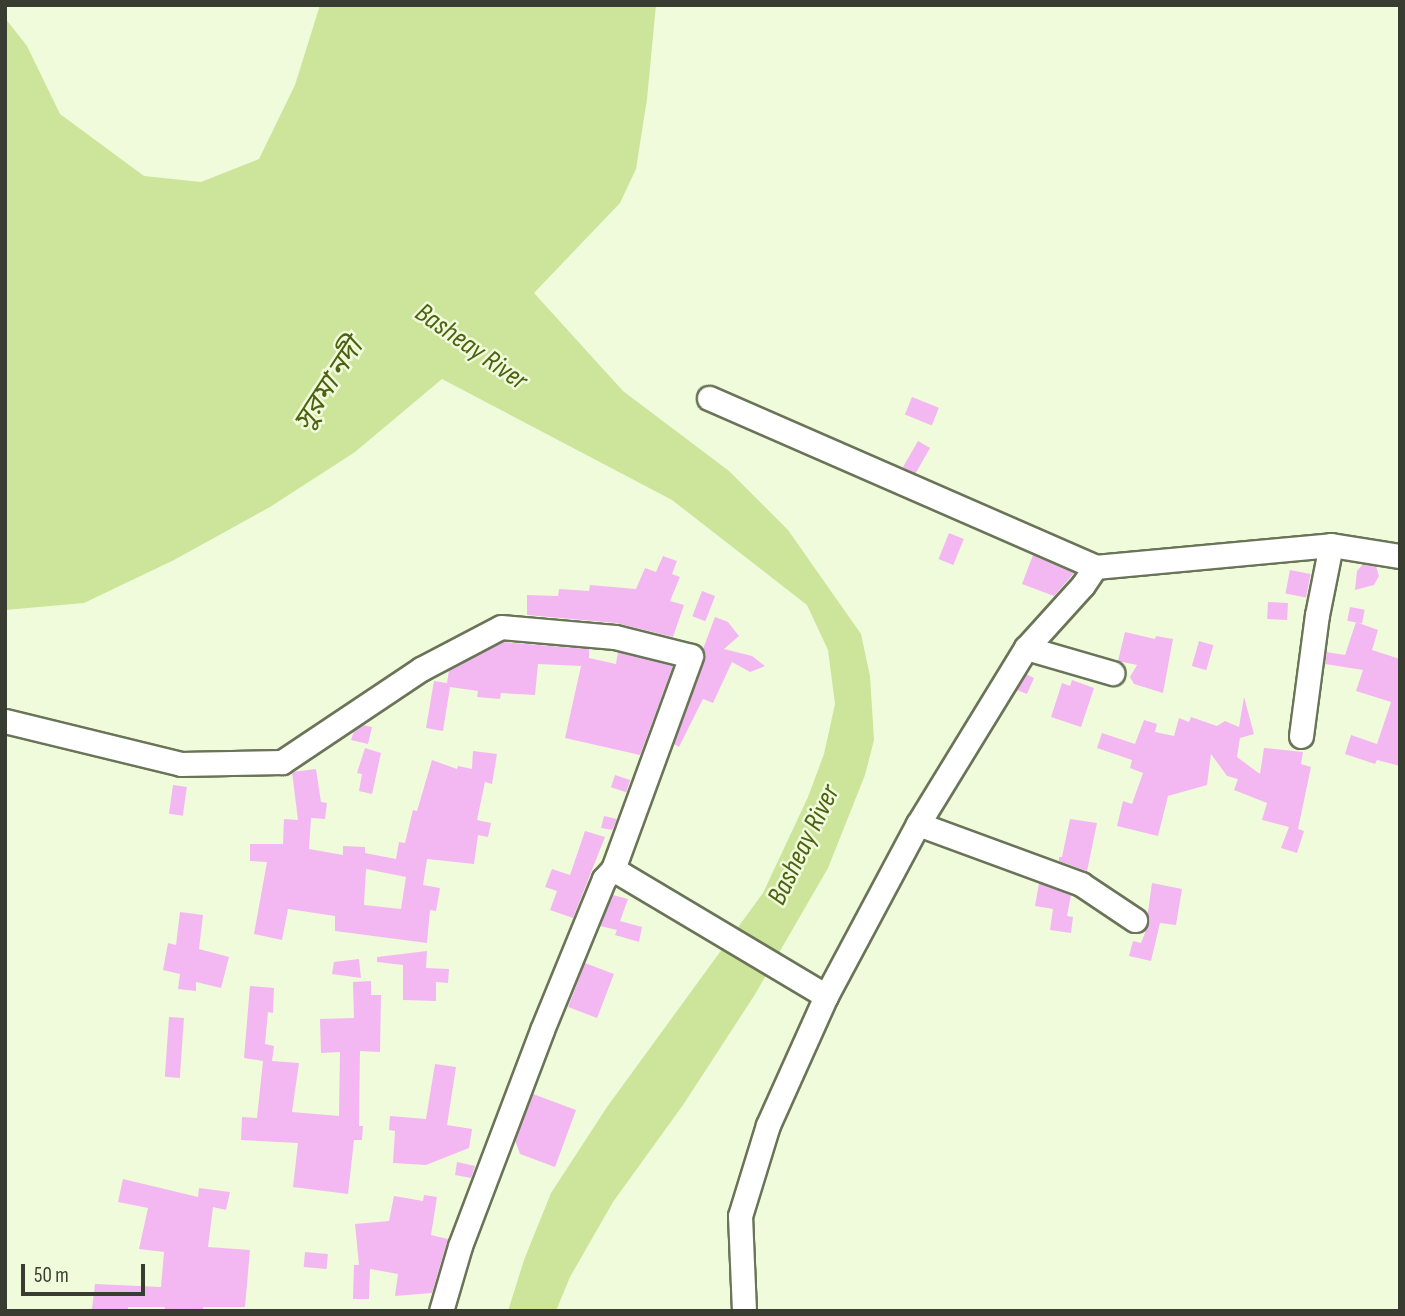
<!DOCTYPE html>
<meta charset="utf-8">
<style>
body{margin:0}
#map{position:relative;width:1405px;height:1316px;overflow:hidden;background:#f0fbdc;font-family:"Sofia Sans Condensed","Noto Sans Bengali",sans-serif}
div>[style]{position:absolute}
.water>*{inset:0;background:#cce59a}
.building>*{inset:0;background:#f3b8f2;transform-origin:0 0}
.roads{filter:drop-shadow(2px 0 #6a7458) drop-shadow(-2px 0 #6a7458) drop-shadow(0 2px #6a7458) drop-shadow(0 -2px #6a7458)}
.minor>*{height:23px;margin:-11.5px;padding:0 11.5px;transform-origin:11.5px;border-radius:11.5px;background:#fff}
span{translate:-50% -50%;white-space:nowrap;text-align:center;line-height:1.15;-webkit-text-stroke:5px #f0fbdc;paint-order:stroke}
.water-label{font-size:28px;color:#4d6110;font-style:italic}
.frame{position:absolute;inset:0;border:7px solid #393d31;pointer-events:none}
.scale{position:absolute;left:21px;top:1264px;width:124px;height:32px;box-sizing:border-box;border:4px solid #393d31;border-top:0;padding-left:9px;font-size:21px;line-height:24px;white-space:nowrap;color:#393d31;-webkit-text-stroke:5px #f0fbdc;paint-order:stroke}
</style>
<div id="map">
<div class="water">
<div style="clip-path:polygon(320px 5px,656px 5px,647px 99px,636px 169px,620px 203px,534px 293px,623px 391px,729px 471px,788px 530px,861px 634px,870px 676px,874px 740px,865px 775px,828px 868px,754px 996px,683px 1105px,613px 1202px,570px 1277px,556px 1311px,508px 1311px,524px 1260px,551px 1193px,607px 1107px,763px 893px,808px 797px,824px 754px,835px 704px,828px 650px,807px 605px,672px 500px,442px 379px,355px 452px,270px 507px,174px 560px,84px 603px,5px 610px,5px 18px,27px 46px,60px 114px,144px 176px,201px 182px,259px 159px,295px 85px)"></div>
</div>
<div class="building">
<div style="left:912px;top:397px;width:29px;height:19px;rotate:22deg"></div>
<div style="left:918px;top:441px;width:14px;height:30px;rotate:30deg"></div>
<div style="left:949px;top:533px;width:16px;height:28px;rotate:22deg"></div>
<div style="clip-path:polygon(1033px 555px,1074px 573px,1054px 596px,1022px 584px)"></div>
<div style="clip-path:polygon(663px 556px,677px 561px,672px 574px,680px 577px,670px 601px,684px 605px,673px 637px,616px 623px,527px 615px,527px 595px,558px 596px,559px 589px,589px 591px,590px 585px,636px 589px,645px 568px,656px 572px)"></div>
<div style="clip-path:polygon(1363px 564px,1376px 566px,1379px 576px,1374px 585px,1355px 590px,1357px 571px)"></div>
<div style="left:1290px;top:570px;width:21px;height:24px;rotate:11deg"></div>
<div style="left:702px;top:591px;width:14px;height:27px;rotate:21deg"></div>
<div style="left:1268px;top:602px;width:20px;height:17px;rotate:3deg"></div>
<div style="left:1350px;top:607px;width:15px;height:14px;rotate:11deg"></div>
<div style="clip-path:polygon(715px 617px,728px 622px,739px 636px,724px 649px,752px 656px,765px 666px,750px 672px,732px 662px,713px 703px,703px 699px,679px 747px,674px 744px,704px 661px,703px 649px)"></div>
<div style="clip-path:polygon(1356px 622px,1378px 630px,1372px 650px,1400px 659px,1400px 766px,1377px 760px,1375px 764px,1345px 754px,1351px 735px,1377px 744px,1391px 702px,1356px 691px,1363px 670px,1325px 664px,1326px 652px,1345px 655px)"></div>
<div style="clip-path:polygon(1125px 632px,1155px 639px,1156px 636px,1173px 639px,1163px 693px,1134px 684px,1130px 677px,1137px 665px,1118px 661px)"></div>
<div style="left:1199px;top:641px;width:15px;height:26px;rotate:16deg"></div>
<div style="clip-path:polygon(503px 642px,589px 649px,589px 658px,616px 664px,618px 652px,673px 666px,640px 755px,565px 738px,581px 666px,538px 664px,535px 695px,501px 693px,500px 699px,477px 697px,478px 691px,450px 687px,443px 731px,426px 728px,434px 681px,447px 683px,449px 670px)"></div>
<div style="clip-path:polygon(1026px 674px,1034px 678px,1027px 694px,1017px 690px)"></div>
<div style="clip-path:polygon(1072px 680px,1094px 688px,1081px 727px,1051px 717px,1062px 683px,1070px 686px)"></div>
<div style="clip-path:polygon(1244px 697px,1254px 734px,1240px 738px,1237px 757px,1260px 774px,1264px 748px,1303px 752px,1301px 764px,1311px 767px,1298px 829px,1304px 831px,1297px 853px,1281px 848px,1289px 827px,1262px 820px,1267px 803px,1234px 790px,1238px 779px,1227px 776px,1211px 754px,1207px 785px,1168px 796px,1158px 836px,1117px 826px,1123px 801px,1132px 804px,1143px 773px,1130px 768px,1132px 760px,1097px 748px,1102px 733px,1135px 744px,1144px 720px,1157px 724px,1155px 732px,1174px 736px,1179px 718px,1189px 722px,1191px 717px,1217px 726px,1225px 721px,1239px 727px)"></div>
<div style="clip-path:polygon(363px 725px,372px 727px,368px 744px,351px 740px,354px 731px)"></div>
<div style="clip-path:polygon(365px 748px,381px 753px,372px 794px,359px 791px,362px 774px,357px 773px)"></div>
<div style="clip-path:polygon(evenodd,473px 751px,497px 754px,492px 784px,485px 782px,477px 820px,491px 823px,488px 837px,478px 835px,474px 864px,427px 859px,423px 885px,440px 888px,436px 911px,430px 910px,427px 943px,335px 931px,335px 916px,288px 909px,282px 940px,254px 934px,267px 862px,250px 861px,250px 844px,283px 844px,284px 819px,298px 820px,292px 772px,316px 769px,321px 802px,327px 803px,325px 819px,311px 818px,309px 849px,343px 855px,343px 846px,365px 847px,365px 853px,396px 859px,399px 842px,405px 843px,413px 810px,417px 811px,432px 760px,457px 769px,458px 766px,472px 769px,473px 751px,366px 869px,406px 877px,401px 909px,364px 905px,366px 869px)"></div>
<div style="left:615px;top:775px;width:16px;height:13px;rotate:18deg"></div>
<div style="left:173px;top:785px;width:14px;height:29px;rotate:8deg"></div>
<div style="clip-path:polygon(604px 816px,617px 819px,612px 830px,601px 828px)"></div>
<div style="clip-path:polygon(1070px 819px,1097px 823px,1087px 871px,1059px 861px,1059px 857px,1062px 857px)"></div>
<div style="clip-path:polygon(585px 831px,605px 837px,573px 918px,550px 910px,557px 891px,545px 887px,552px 869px,570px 875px)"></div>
<div style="clip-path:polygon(1039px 883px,1071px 895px,1067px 916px,1073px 917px,1071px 933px,1050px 930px,1053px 909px,1035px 906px)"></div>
<div style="clip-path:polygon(1152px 883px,1182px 889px,1176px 925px,1160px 923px,1151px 961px,1129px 956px,1133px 941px,1141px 943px,1145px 933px)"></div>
<div style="clip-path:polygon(613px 895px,628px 899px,620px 921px,642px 927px,639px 942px,615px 935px,617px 930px,600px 926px)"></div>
<div style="clip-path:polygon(180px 912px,203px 915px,199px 949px,229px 957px,221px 988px,196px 982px,196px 991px,178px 989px,180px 974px,163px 970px,168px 943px,176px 945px)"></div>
<div style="clip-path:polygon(427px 951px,426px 968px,449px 969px,448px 983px,436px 982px,436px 1001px,403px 1000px,403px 965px,377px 962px,377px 957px)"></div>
<div style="clip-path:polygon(359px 959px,361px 978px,332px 974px,334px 962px)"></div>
<div style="left:585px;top:963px;width:31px;height:47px;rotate:21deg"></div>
<div style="clip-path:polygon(371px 981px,371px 995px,381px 995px,380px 1052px,360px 1051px,359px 1126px,363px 1126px,362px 1140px,354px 1140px,348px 1194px,293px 1187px,298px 1143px,241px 1140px,242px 1117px,257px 1118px,263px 1061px,244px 1058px,250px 986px,274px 988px,273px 1013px,268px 1012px,265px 1044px,274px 1046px,272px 1061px,299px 1063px,292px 1112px,339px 1116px,340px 1052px,321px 1053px,320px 1019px,354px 1018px,353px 982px)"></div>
<div style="left:169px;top:1017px;width:15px;height:60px;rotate:4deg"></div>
<div style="clip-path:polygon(435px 1064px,456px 1067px,447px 1125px,472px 1129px,469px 1148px,426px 1165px,393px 1163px,395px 1131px,389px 1130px,390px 1116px,426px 1119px)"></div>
<div style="clip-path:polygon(533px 1094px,576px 1110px,555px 1167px,520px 1154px,515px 1140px)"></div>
<div style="clip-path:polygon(457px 1162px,475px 1166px,471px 1178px,455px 1175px)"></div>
<div style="clip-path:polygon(123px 1179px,198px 1197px,199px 1188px,230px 1192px,226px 1210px,213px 1207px,208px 1247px,250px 1250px,245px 1307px,203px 1307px,203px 1311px,164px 1311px,165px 1307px,128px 1307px,128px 1311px,92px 1309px,95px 1284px,161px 1287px,164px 1252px,139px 1249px,148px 1208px,118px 1202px)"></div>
<div style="clip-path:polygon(424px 1195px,437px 1197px,431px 1235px,448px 1239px,432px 1293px,395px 1296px,398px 1274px,370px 1269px,369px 1299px,353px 1299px,354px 1265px,359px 1265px,355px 1224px,389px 1221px,394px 1196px,423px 1201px)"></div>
<div style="left:305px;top:1252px;width:23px;height:15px;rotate:5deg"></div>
</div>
<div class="roads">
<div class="minor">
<div style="left:709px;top:398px;width:421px;rotate:23.6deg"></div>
<div style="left:1026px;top:648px;width:90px;rotate:16.2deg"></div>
<div style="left:5px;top:721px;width:181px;rotate:13.7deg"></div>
<div style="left:181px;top:764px;width:101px;rotate:-1.1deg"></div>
<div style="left:282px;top:762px;width:167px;rotate:-33.8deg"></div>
<div style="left:421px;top:669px;width:90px;rotate:-27.7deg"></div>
<div style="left:501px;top:627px;width:114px;rotate:5deg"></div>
<div style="left:615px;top:637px;width:78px;rotate:14deg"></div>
<div style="left:691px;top:656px;width:227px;rotate:110.1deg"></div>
<div style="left:1301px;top:736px;width:122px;rotate:-82.5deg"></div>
<div style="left:1317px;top:615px;width:71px;rotate:-78.7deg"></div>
<div style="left:918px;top:824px;width:174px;rotate:20.2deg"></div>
<div style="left:1081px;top:884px;width:65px;rotate:33.7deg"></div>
<div style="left:441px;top:1311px;width:68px;rotate:-73.7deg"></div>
<div style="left:460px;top:1246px;width:231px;rotate:-69.2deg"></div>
<div style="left:542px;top:1030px;width:163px;rotate:-67.7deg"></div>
<div style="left:604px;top:879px;width:13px;rotate:-48deg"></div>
<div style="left:613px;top:869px;width:248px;rotate:30.8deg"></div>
<div style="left:744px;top:1311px;width:95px;rotate:-92.4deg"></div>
<div style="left:740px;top:1216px;width:95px;rotate:-72.9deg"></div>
<div style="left:768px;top:1125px;width:141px;rotate:-65.8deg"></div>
<div style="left:826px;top:996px;width:195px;rotate:-61.9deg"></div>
<div style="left:918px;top:824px;width:206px;rotate:-58.5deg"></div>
<div style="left:1026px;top:648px;width:85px;rotate:-47.9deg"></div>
<div style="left:1083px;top:585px;width:22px;rotate:-56deg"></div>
<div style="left:1095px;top:567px;width:237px;rotate:-5.3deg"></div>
<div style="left:1331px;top:545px;width:70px;rotate:9.1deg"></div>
</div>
</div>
<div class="water-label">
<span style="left:471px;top:347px;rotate:35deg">Basheay River</span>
<span style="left:329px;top:385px;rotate:-57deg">সুরমা নদী</span>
<span style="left:804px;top:845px;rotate:-64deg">Basheay River</span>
</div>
<div class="frame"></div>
<div class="scale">50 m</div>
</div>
